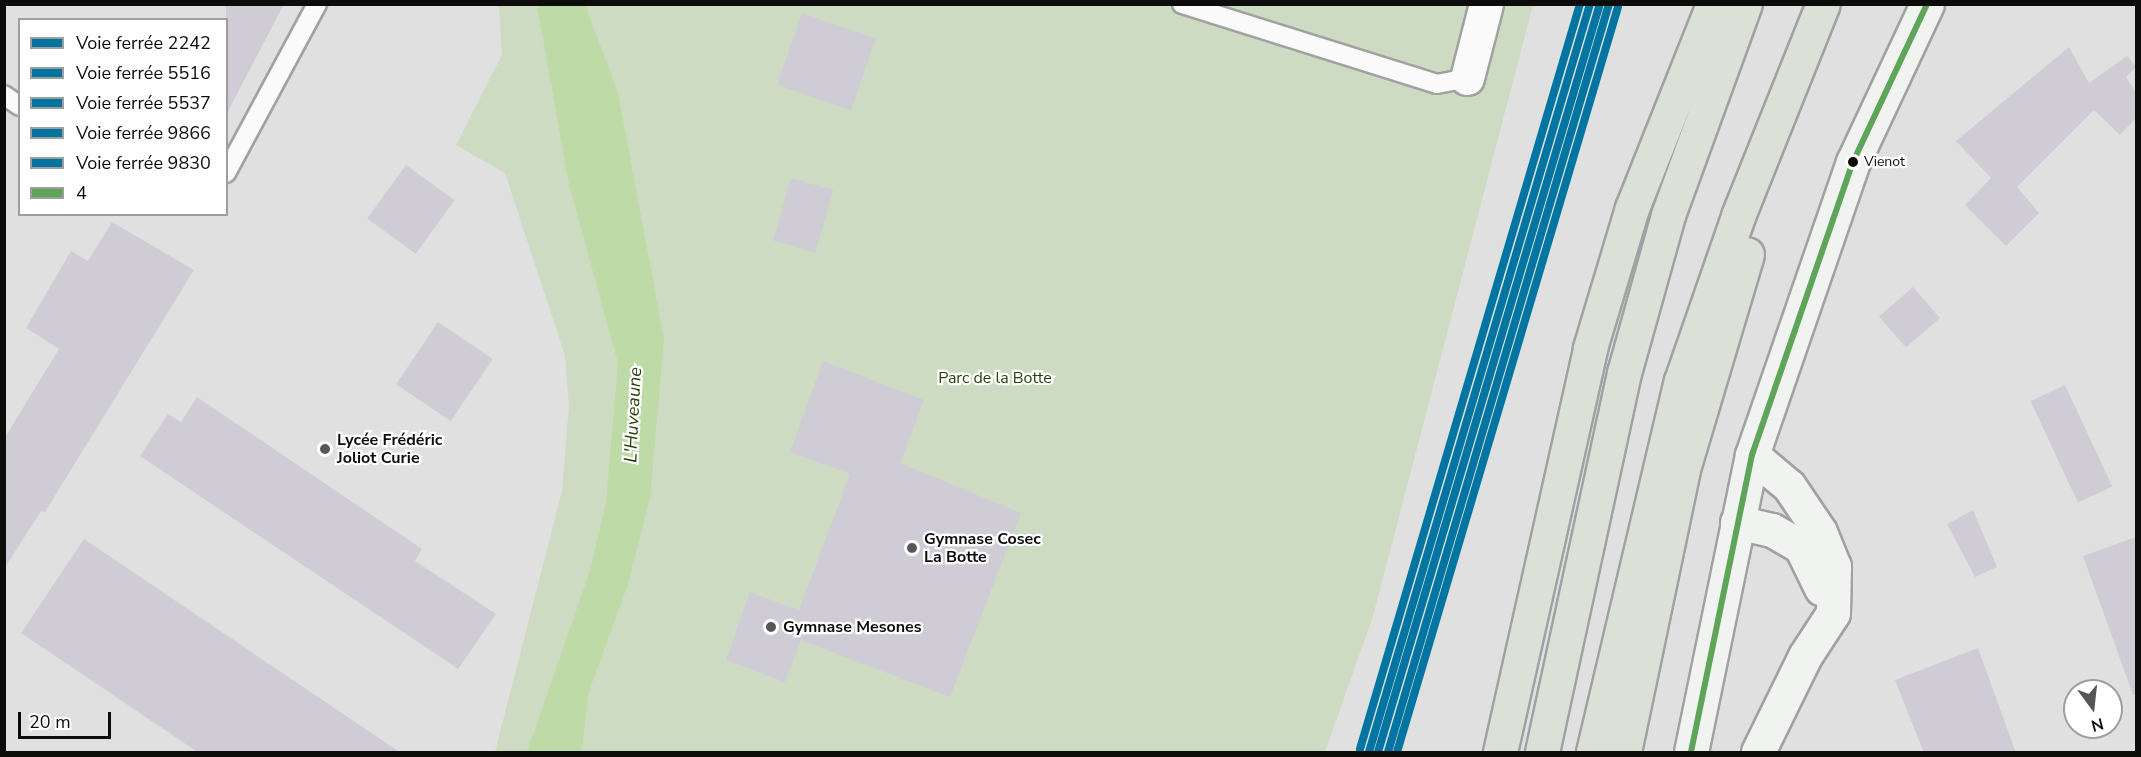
<!DOCTYPE html>
<meta charset="utf-8">
<style>
body{margin:0}
#map{position:relative;width:2141px;height:757px;overflow:hidden;background:#dfe0df;font-family:"Nunito Sans",sans-serif}
div>[style]{position:absolute}
.green>*{inset:0;background:#ccdbc1}
.water>*{inset:0;background:#bddaa7}
.building>*{inset:0;background:#d0ccd6;transform-origin:0 0}
.roads{filter:drop-shadow(2px 0 #a0a1a0) drop-shadow(-2px 0 #a0a1a0) drop-shadow(0 2px #a0a1a0) drop-shadow(0 -2px #a0a1a0)}
.lane>*{height:18px;margin:-9px;padding:0 9px;transform-origin:9px;border-radius:9px;background:#fafafa}
.street>*{height:33px;margin:-16.5px;padding:0 16.5px;transform-origin:16.5px;border-radius:16.5px;background:#fafafa}
.secondary>*{height:33px;margin:-16.5px;padding:0 16.5px;transform-origin:16.5px;border-radius:16.5px;background:#f1f3f0}
.highway>*{height:33px;margin:-16.5px;padding:0 16.5px;transform-origin:16.5px;border-radius:16.5px;background:#dce1d8}
.bus-1>*{height:6px;margin:-3px;padding:0 3px;transform-origin:3px;border-radius:3px;background:#5ea559}
.rail-1>*{height:8px;margin:-4px;padding:0 4px;transform-origin:4px;border-radius:4px;background:#0075a1}
.rail-2>*{height:8px;margin:-4px;padding:0 4px;transform-origin:4px;border-radius:4px;background:#0075a1}
.rail-3>*{height:8px;margin:-4px;padding:0 4px;transform-origin:4px;border-radius:4px;background:#0075a1}
.rail-4>*{height:8px;margin:-4px;padding:0 4px;transform-origin:4px;border-radius:4px;background:#0075a1}
.rail-5>*{height:8px;margin:-4px;padding:0 4px;transform-origin:4px;border-radius:4px;background:#0075a1}
.dots>*{width:16px;height:16px;translate:-50% -50%;box-sizing:border-box;border:3px solid #fff;border-radius:50%}
span{translate:-50% -50%;white-space:nowrap;text-align:center;line-height:1.15;-webkit-text-stroke:4.5px #fff;paint-order:stroke}
.bus-label{font-size:14px;color:#0c0c0b}
.left{translate:0 -50%;text-align:left}
.park-label{font-size:16px;color:#28410e}
.poi-label{font-size:16px;color:#0c0c0b;font-weight:700}
.water-label{font-size:18px;color:#28400e;font-style:italic}
.frame{position:absolute;inset:0;border:6px solid #0c0c0b;pointer-events:none}
.legend{position:absolute;left:18px;top:18px;width:210px;height:198px;box-sizing:border-box;background:#fff;border:2px solid #9e9e9d;margin:0;padding:8px 10px;list-style:none;font-size:18px;color:#0c0c0b}
.legend li{display:flex;align-items:center;gap:12px;height:30px}
.legend b{width:30px;border:2px solid #9e9e9d}
.north{position:absolute;left:2063px;top:679px;width:60px;height:60px;box-sizing:border-box;background:#fff;border:2px solid #9e9e9d;border-radius:50%;rotate:165deg;font-size:16px;font-weight:700;line-height:24px;text-align:center;color:#0c0c0b}
.north::after{content:'';display:block;margin:auto;width:21px;height:27px;background:#565655;clip-path:polygon(50% 0,100% 100%,50% 72%,0 100%)}
.scale{position:absolute;left:18px;top:712px;width:93px;height:27px;box-sizing:border-box;border:3px solid #0c0c0b;border-top:0;padding-left:8px;font-size:18px;line-height:21px;white-space:nowrap;color:#0c0c0b;-webkit-text-stroke:4px #fff;paint-order:stroke}
</style>
<div id="map">
<div class="green">
<div style="clip-path:polygon(499px 5px,1533px 5px,1373px 616px,1325px 752px,495px 752px,562px 491px,569px 406px,565px 356px,505px 173px,456px 145px,502px 55px)"></div>
</div>
<div class="water">
<div style="clip-path:polygon(537px 5px,585px 5px,618px 93px,664px 339px,650px 498px,628px 584px,588px 694px,582px 752px,527px 752px,589px 574px,606px 503px,618px 363px,569px 184px)"></div>
</div>
<div class="building">
<div style="clip-path:polygon(226px 4px,284px 4px,226px 115px)"></div>
<div style="left:802px;top:13px;width:78px;height:76px;rotate:19deg"></div>
<div style="clip-path:polygon(2069px 47px,2089px 83px,2127px 56px,2136px 67px,2126px 77px,2136px 92px,2136px 118px,2120px 135px,2094px 110px,2017px 187px,2039px 213px,2006px 246px,1965px 205px,1991px 178px,1956px 141px)"></div>
<div style="left:406px;top:165px;width:60px;height:66px;rotate:36deg"></div>
<div style="left:791px;top:178px;width:44px;height:65px;rotate:16deg"></div>
<div style="clip-path:polygon(112px 222px,194px 270px,45px 512px,41px 511px,4px 569px,4px 439px,59px 349px,26px 328px,71px 251px,88px 261px)"></div>
<div style="left:1913px;top:287px;width:41px;height:45px;rotate:49deg"></div>
<div style="left:438px;top:322px;width:66px;height:75px;rotate:34deg"></div>
<div style="clip-path:polygon(823px 361px,924px 400px,900px 463px,1021px 513px,950px 697px,801px 640px,785px 682px,726px 660px,750px 592px,799px 610px,850px 474px,790px 452px)"></div>
<div style="left:2065px;top:385px;width:112px;height:38px;rotate:65deg"></div>
<div style="clip-path:polygon(197px 397px,422px 549px,415px 561px,496px 614px,458px 669px,140px 456px,168px 414px,181px 422px)"></div>
<div style="clip-path:polygon(1973px 510px,1997px 567px,1975px 577px,1947px 524px)"></div>
<div style="clip-path:polygon(2136px 537px,2136px 695px,2133px 695px,2083px 556px)"></div>
<div style="clip-path:polygon(84px 539px,401px 753px,199px 753px,21px 633px)"></div>
<div style="clip-path:polygon(1978px 648px,2016px 753px,1924px 753px,1895px 680px)"></div>
</div>
<div class="roads">
<div class="lane">
<div style="left:1182px;top:4px;width:267px;rotate:17.4deg"></div>
<div style="left:1437px;top:84px;width:31px;rotate:-11deg"></div>
<div style="left:4px;top:95px;width:19px;rotate:35deg"></div>
<div style="left:226px;top:173px;width:192px;rotate:-61.7deg"></div>
</div>
<div class="street">
<div style="left:1467px;top:78px;width:76px;rotate:-75.6deg"></div>
</div>
<div class="secondary">
<div style="left:1752px;top:455px;width:48px;rotate:40deg"></div>
<div style="left:1789px;top:486px;width:55px;rotate:56deg"></div>
<div style="left:1820px;top:532px;width:37px;rotate:68deg"></div>
<div style="left:1834px;top:566px;width:47px;rotate:91.2deg"></div>
<div style="left:1833px;top:613px;width:51px;rotate:123.1deg"></div>
<div style="left:1805px;top:656px;width:107px;rotate:116.1deg"></div>
<div style="left:1737px;top:522px;width:36px;rotate:13deg"></div>
<div style="left:1772px;top:530px;width:34px;rotate:30deg"></div>
<div style="left:1801px;top:547px;width:46px;rotate:64deg"></div>
<div style="left:1691px;top:752px;width:303px;rotate:-78.4deg"></div>
<div style="left:1752px;top:455px;width:310px;rotate:-71deg"></div>
<div style="left:1853px;top:162px;width:174px;rotate:-64.9deg"></div>
</div>
<div class="highway">
<div style="left:1500px;top:752px;width:414px;rotate:-77.4deg"></div>
<div style="left:1590px;top:348px;width:146px;rotate:-73.3deg"></div>
<div style="left:1632px;top:208px;width:219px;rotate:-68.3deg"></div>
<div style="left:1542px;top:752px;width:388px;rotate:-77.8deg"></div>
<div style="left:1624px;top:373px;width:164px;rotate:-74.4deg"></div>
<div style="left:1668px;top:215px;width:225px;rotate:-70deg"></div>
<div style="left:1593px;top:752px;width:381px;rotate:-76.7deg"></div>
<div style="left:1681px;top:381px;width:175px;rotate:-70.9deg"></div>
<div style="left:1738px;top:216px;width:228px;rotate:-68.2deg"></div>
<div style="left:1624px;top:752px;width:289px;rotate:-78.2deg"></div>
<div style="left:1683px;top:469px;width:224px;rotate:-73.4deg"></div>
</div>
</div>
<div class="bus-1">
<div style="left:1691px;top:752px;width:303px;rotate:-78.4deg"></div>
<div style="left:1752px;top:455px;width:310px;rotate:-71deg"></div>
<div style="left:1853px;top:162px;width:174px;rotate:-64.9deg"></div>
</div>
<div class="rail-1">
<div style="left:1369px;top:752px;width:780px;rotate:-73.54deg"></div>
</div>
<div class="rail-2">
<div style="left:1378px;top:752px;width:777px;rotate:-73.48deg"></div>
</div>
<div class="rail-3">
<div style="left:1388px;top:752px;width:780px;rotate:-73.54deg"></div>
</div>
<div class="rail-4">
<div style="left:1360px;top:749px;width:777px;rotate:-73.55deg"></div>
</div>
<div class="rail-5">
<div style="left:1397px;top:752px;width:777px;rotate:-73.48deg"></div>
</div>
<div class="dots">
<div style="left:1853px;top:162px;background:#0c0c0b"></div>
<div style="left:325px;top:449px;background:#565655"></div>
<div style="left:912px;top:548px;background:#565655"></div>
<div style="left:771px;top:627px;background:#565655"></div>
</div>
<div class="bus-label">
<span class="left" style="left:1864px;top:162px">Vienot</span>
</div>
<div class="park-label">
<span style="left:995px;top:378px">Parc de la Botte</span>
</div>
<div class="poi-label">
<span class="left" style="left:337px;top:449px">Lycée Frédéric<br>Joliot Curie</span>
<span class="left" style="left:924px;top:548px">Gymnase Cosec<br>La Botte</span>
<span class="left" style="left:783px;top:627px">Gymnase Mesones</span>
</div>
<div class="water-label">
<span style="left:633px;top:415px;rotate:-87deg">L'Huveaune</span>
</div>
<div class="frame"></div>
<ul class="legend">
<li><b style="height:8px;background:#0075a1"></b>Voie ferrée 2242</li>
<li><b style="height:8px;background:#0075a1"></b>Voie ferrée 5516</li>
<li><b style="height:8px;background:#0075a1"></b>Voie ferrée 5537</li>
<li><b style="height:8px;background:#0075a1"></b>Voie ferrée 9866</li>
<li><b style="height:8px;background:#0075a1"></b>Voie ferrée 9830</li>
<li><b style="height:8px;background:#5ea559"></b>4</li>
</ul>
<div class="north">N</div>
<div class="scale">20 m</div>
</div>
